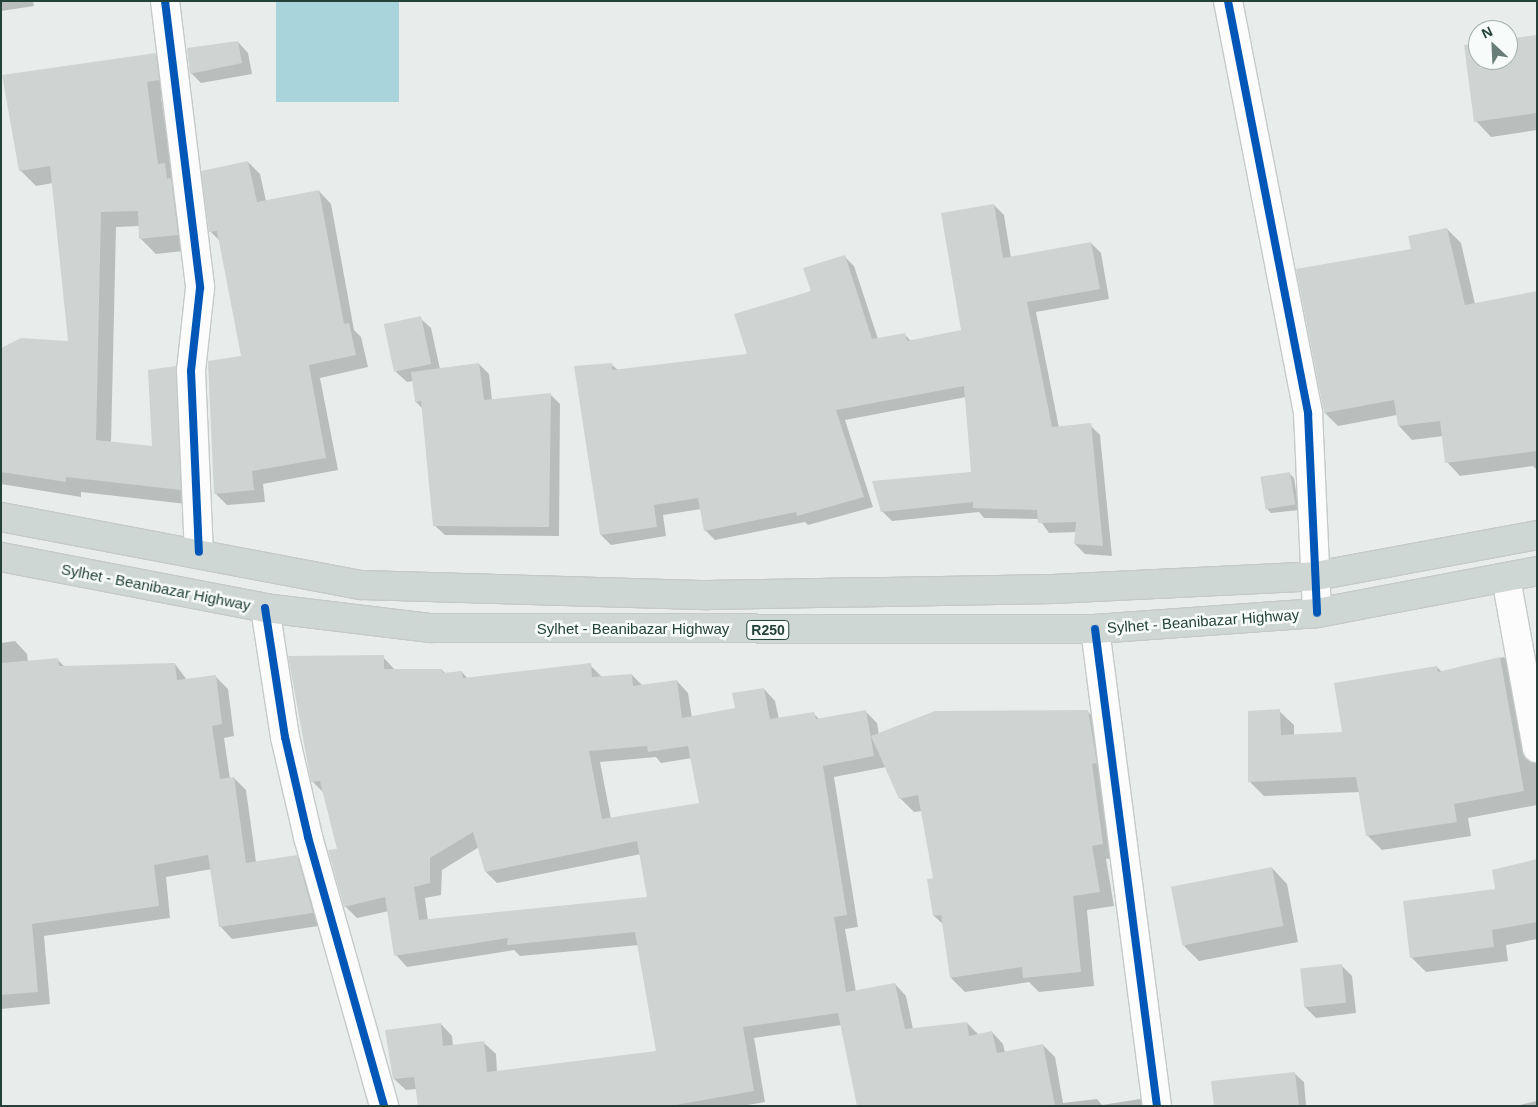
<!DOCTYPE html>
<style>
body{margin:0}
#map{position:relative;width:1538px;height:1107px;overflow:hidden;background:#e8edeb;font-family:Helvetica,sans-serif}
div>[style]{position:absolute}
.water>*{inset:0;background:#a9d4db;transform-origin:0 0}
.shadow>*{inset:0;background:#0003}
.building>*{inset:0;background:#cfd4d2;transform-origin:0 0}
.roads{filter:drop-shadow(1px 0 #c5cac8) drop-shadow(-1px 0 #c5cac8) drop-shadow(0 1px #c5cac8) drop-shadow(0 -1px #c5cac8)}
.minor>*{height:28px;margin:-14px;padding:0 14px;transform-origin:14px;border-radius:14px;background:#fcfcfc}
.primary>*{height:28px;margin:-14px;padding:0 14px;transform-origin:14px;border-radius:14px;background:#cfd7d5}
.cycleway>*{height:8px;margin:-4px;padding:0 4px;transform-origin:4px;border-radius:4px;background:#0057b8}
span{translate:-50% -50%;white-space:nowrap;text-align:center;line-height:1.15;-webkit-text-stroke:5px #f7fbf9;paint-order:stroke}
.shield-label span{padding:1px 4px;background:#f7fbf9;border:1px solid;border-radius:4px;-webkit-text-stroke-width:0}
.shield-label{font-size:14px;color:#24423a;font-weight:700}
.street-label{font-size:15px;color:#24423a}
.frame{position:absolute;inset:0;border:2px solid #24423a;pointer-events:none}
.north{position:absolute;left:1468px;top:20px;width:50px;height:50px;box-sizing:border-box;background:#f7fbf9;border:1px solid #a3b1ad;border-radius:50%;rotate:335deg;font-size:14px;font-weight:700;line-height:20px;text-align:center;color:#24423a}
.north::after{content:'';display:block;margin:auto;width:18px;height:22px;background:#697e78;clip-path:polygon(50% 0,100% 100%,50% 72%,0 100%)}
</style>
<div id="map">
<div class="water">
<div style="left:276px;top:1px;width:123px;height:101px"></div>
</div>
<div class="shadow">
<div style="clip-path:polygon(1px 1px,33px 1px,34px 6px,1px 11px)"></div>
<div style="clip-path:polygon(1537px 36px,1537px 130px,1491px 137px,1476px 121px,1478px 44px,1478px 60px,1508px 60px,1508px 40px)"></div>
<div style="clip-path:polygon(238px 42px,248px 53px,252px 74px,201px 83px,191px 73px)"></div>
<div style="clip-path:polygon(155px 54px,170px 69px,173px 95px,161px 97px,172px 172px,192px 250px,156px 254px,141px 239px,140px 226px,116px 227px,111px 443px,154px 448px,175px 367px,191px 383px,195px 505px,81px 492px,81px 497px,1px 484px,1px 349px,70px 342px,53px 183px,36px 186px,20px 170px)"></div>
<div style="clip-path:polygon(248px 162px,260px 174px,266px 201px,319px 191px,331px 204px,354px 330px,361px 337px,368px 367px,320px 378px,338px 470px,263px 484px,265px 502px,227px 505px,215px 493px,242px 357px,220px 241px,210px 231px)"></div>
<div style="clip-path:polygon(994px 205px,1004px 215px,1011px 258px,1091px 243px,1101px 253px,1109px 299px,1036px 312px,1059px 428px,1090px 425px,1100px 435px,1112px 556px,1085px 554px,1075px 544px,1076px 532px,1049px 533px,1039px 519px,984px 518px,979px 512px,892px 521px,882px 511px,972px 473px,966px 397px,845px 420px,873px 507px,808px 525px,805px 522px,715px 540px,705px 530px,701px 509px,663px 515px,666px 536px,611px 545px,601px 535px,611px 364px,618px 370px,748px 355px,844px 256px,854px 266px,878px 339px,904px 334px,912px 342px,963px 331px)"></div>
<div style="clip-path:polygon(1447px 229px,1461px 243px,1475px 304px,1537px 292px,1537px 470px,1533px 466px,1460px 476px,1447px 462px,1443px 436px,1412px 440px,1399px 426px,1397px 415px,1338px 426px,1325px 413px,1412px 250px)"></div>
<div style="clip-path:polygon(420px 318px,431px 328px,440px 369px,479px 364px,489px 374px,492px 400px,550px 394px,560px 404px,559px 536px,445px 535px,434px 525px,423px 409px,416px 402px,413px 381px,407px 382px,396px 372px)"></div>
<div style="clip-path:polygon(1289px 473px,1294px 478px,1299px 510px,1271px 513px,1266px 508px)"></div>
<div style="clip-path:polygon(15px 641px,27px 654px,28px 662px,58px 660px,65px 667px,175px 664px,187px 680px,216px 677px,228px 689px,234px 736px,224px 738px,230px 779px,234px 778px,246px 790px,256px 862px,296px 856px,309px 869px,325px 925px,232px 939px,220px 926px,212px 869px,166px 877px,170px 918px,44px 936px,50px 1004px,1px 1009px,1px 643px)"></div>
<div style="clip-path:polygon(evenodd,290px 657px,383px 657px,395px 670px,442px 670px,446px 674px,462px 672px,468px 679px,590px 665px,602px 677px,632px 675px,643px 686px,677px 681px,688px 693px,692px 718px,736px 709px,764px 689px,775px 701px,779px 719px,814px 714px,820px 720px,865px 711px,877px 723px,879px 735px,1087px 711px,1101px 725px,1116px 858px,1106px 859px,1114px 906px,1087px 910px,1094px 986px,1039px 992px,1029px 982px,965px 992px,951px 978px,944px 925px,934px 916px,934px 879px,922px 811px,914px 812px,900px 798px,886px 767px,834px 777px,858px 927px,845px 929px,856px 992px,895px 984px,906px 996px,913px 1029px,967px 1023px,979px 1035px,992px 1032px,1003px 1044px,1005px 1053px,1043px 1045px,1055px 1057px,1063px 1103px,1097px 1099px,1102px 1105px,1140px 1099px,1147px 1106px,858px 1106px,842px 1025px,754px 1038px,765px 1102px,742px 1106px,420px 1106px,417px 1089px,406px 1090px,394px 1079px,441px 1024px,452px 1036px,453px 1046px,484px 1043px,496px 1054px,497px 1072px,658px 1052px,639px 945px,520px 956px,514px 950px,407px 967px,396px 955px,389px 911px,357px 918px,345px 906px,339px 850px,325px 794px,313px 782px,290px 657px,656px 757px,661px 763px,692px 758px,701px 804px,611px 819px,600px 762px,656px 757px,290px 657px,479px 847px,486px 872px,497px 883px,641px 854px,648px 898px,428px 921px,425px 898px,441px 895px,442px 870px,479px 847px)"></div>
<div style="clip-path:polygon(1504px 657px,1518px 672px,1537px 764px,1537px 805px,1468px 818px,1471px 836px,1382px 850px,1367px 835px,1360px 792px,1264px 796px,1250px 782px,1279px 711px,1294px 725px,1294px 736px,1343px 733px,1437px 667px,1442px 672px)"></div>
<div style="clip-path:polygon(1537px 860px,1537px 939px,1506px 945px,1508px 961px,1426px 972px,1411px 957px)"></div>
<div style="clip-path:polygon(1272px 868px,1287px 884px,1298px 942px,1199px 961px,1184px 946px)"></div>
<div style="clip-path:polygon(1341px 965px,1352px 976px,1356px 1013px,1316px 1018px,1305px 1007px)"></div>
<div style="clip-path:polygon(1294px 1073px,1304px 1082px,1306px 1106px,1215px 1106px)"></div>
<div style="clip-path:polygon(1537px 1101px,1537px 1106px,1516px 1106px)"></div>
</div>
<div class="building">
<div style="clip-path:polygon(1537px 35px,1537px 113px,1474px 122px,1464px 45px,1478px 43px,1478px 60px,1508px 60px,1508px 39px)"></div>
<div style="clip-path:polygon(238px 41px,242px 63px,190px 74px,187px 48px)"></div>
<div style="clip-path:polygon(156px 53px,159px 80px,147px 82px,158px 164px,165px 163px,167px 179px,171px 178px,178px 235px,139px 239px,138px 211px,101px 212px,96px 440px,152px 446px,148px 370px,176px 366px,181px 490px,66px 477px,66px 482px,1px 472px,1px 348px,21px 338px,68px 341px,50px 166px,19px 171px,2px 75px)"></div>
<div style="clip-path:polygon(248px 161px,257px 202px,319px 190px,344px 324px,349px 323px,356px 355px,309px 365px,326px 458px,252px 471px,254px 490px,214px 494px,208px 361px,241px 356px,217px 231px,209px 232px,201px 171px)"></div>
<div style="clip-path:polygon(994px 204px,1003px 258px,1091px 242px,1100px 289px,1027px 302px,1052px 427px,1091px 423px,1103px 546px,1074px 544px,1076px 522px,1038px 523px,1037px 510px,973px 508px,973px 502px,881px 512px,872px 481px,971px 472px,964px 386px,836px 410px,864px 497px,797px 516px,796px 512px,704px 531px,698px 498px,654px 505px,657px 527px,600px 535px,574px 366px,612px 363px,612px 370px,747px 354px,734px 314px,811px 291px,803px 268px,845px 255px,872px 339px,905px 333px,907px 341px,961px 330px,941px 213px)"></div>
<div style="clip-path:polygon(1447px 228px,1465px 305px,1537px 291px,1537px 451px,1445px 463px,1440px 421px,1398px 426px,1394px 400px,1324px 413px,1296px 269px,1411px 249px,1408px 236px)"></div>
<div style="left:421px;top:316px;width:49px;height:38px;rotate:78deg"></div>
<div style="clip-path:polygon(479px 363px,484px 400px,551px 393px,549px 527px,433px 526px,421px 401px,415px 402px,411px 372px)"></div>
<div style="left:1290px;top:472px;width:33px;height:30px;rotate:81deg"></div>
<div style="clip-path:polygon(evenodd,384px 655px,384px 669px,442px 669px,443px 673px,462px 671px,463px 678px,591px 663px,592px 677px,632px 674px,633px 686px,677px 680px,682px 718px,735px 708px,732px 693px,764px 688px,770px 719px,814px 712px,816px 719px,866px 710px,874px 756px,823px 766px,847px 915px,834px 917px,846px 992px,895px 983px,905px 1029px,967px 1022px,969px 1036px,992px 1031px,997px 1053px,1043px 1044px,1055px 1106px,857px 1106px,838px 1013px,743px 1027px,754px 1091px,670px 1106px,418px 1106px,414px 1077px,393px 1079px,385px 1030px,441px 1023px,443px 1046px,484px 1041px,487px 1072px,656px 1051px,635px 932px,507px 945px,508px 938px,394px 956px,385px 897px,344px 907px,328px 850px,337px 849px,320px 781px,311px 782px,288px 656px,384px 655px,647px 746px,648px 752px,688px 746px,699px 803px,602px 819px,589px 751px,647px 746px,384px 655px,473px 832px,485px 872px,637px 841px,647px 897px,419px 920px,414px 887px,430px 883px,430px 858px,473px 832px)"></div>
<div style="clip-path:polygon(1500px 657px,1524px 791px,1454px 804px,1457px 822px,1366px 836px,1356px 777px,1248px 782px,1248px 711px,1280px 709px,1281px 735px,1342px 732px,1334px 683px,1437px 666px,1438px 672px)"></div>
<div style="clip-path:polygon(58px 658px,59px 666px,175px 663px,177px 680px,216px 675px,222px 724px,212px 726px,220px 779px,234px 777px,246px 863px,297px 855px,313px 913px,219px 927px,208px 855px,154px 865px,159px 906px,32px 924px,38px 992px,1px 995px,1px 663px)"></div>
<div style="clip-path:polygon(1088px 710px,1097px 763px,1092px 764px,1103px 844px,1092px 846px,1100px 892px,1073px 896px,1081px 972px,1023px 978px,1022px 967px,950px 978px,941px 915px,933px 916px,927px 879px,933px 878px,918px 795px,899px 799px,871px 736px,935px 711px)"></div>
<div style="clip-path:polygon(1537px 859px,1537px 922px,1492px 930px,1494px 947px,1410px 958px,1403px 901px,1495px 889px,1492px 870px)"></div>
<div style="left:1272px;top:867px;width:60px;height:103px;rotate:79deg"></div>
<div style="left:1342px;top:964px;width:39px;height:42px;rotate:84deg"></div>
<div style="clip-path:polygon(1295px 1072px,1299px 1106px,1214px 1106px,1211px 1081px)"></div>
</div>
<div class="roads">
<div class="minor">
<div style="left:165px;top:1px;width:289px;rotate:83deg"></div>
<div style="left:200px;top:288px;width:83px;rotate:96.2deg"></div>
<div style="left:191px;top:371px;width:181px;rotate:87.5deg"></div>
<div style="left:1228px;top:1px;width:420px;rotate:79deg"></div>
<div style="left:1308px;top:413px;width:200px;rotate:87.4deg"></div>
<div style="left:1506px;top:578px;width:173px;rotate:79.7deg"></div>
<div style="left:265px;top:608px;width:131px;rotate:81.2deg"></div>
<div style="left:285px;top:737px;width:103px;rotate:77deg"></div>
<div style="left:308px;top:837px;width:280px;rotate:74.2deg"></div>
<div style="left:1095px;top:629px;width:481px;rotate:82.6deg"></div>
</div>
<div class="primary">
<div style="left:1px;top:517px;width:367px;rotate:10.7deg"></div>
<div style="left:362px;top:585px;width:346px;rotate:1.7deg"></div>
<div style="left:708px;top:595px;width:345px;rotate:-1deg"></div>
<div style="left:1053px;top:589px;width:263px;rotate:-2.8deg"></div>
<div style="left:1316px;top:576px;width:225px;rotate:-10.5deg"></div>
<div style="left:1px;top:557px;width:269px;rotate:10.9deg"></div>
<div style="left:265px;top:608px;width:166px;rotate:6.9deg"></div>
<div style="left:430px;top:628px;width:665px;rotate:0.09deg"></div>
<div style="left:1095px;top:629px;width:223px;rotate:-4.1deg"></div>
<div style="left:1317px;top:613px;width:224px;rotate:-10.8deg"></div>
</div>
</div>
<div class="cycleway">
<div style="left:165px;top:1px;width:289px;rotate:83deg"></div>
<div style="left:200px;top:288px;width:83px;rotate:96.2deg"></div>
<div style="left:191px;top:371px;width:181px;rotate:87.5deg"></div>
<div style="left:1228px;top:1px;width:420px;rotate:79deg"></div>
<div style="left:1308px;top:413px;width:200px;rotate:87.4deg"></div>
<div style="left:265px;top:608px;width:131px;rotate:81.2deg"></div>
<div style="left:285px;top:737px;width:103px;rotate:77deg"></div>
<div style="left:308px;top:837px;width:280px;rotate:74.2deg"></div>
<div style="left:1095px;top:629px;width:481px;rotate:82.6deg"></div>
</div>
<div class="shield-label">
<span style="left:768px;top:630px">R250</span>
</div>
<div class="street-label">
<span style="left:156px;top:587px;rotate:11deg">Sylhet - Beanibazar Highway</span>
<span style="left:1203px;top:621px;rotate:-4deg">Sylhet - Beanibazar Highway</span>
<span style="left:633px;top:629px">Sylhet - Beanibazar Highway</span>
</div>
<div class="frame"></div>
<div class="north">N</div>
</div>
